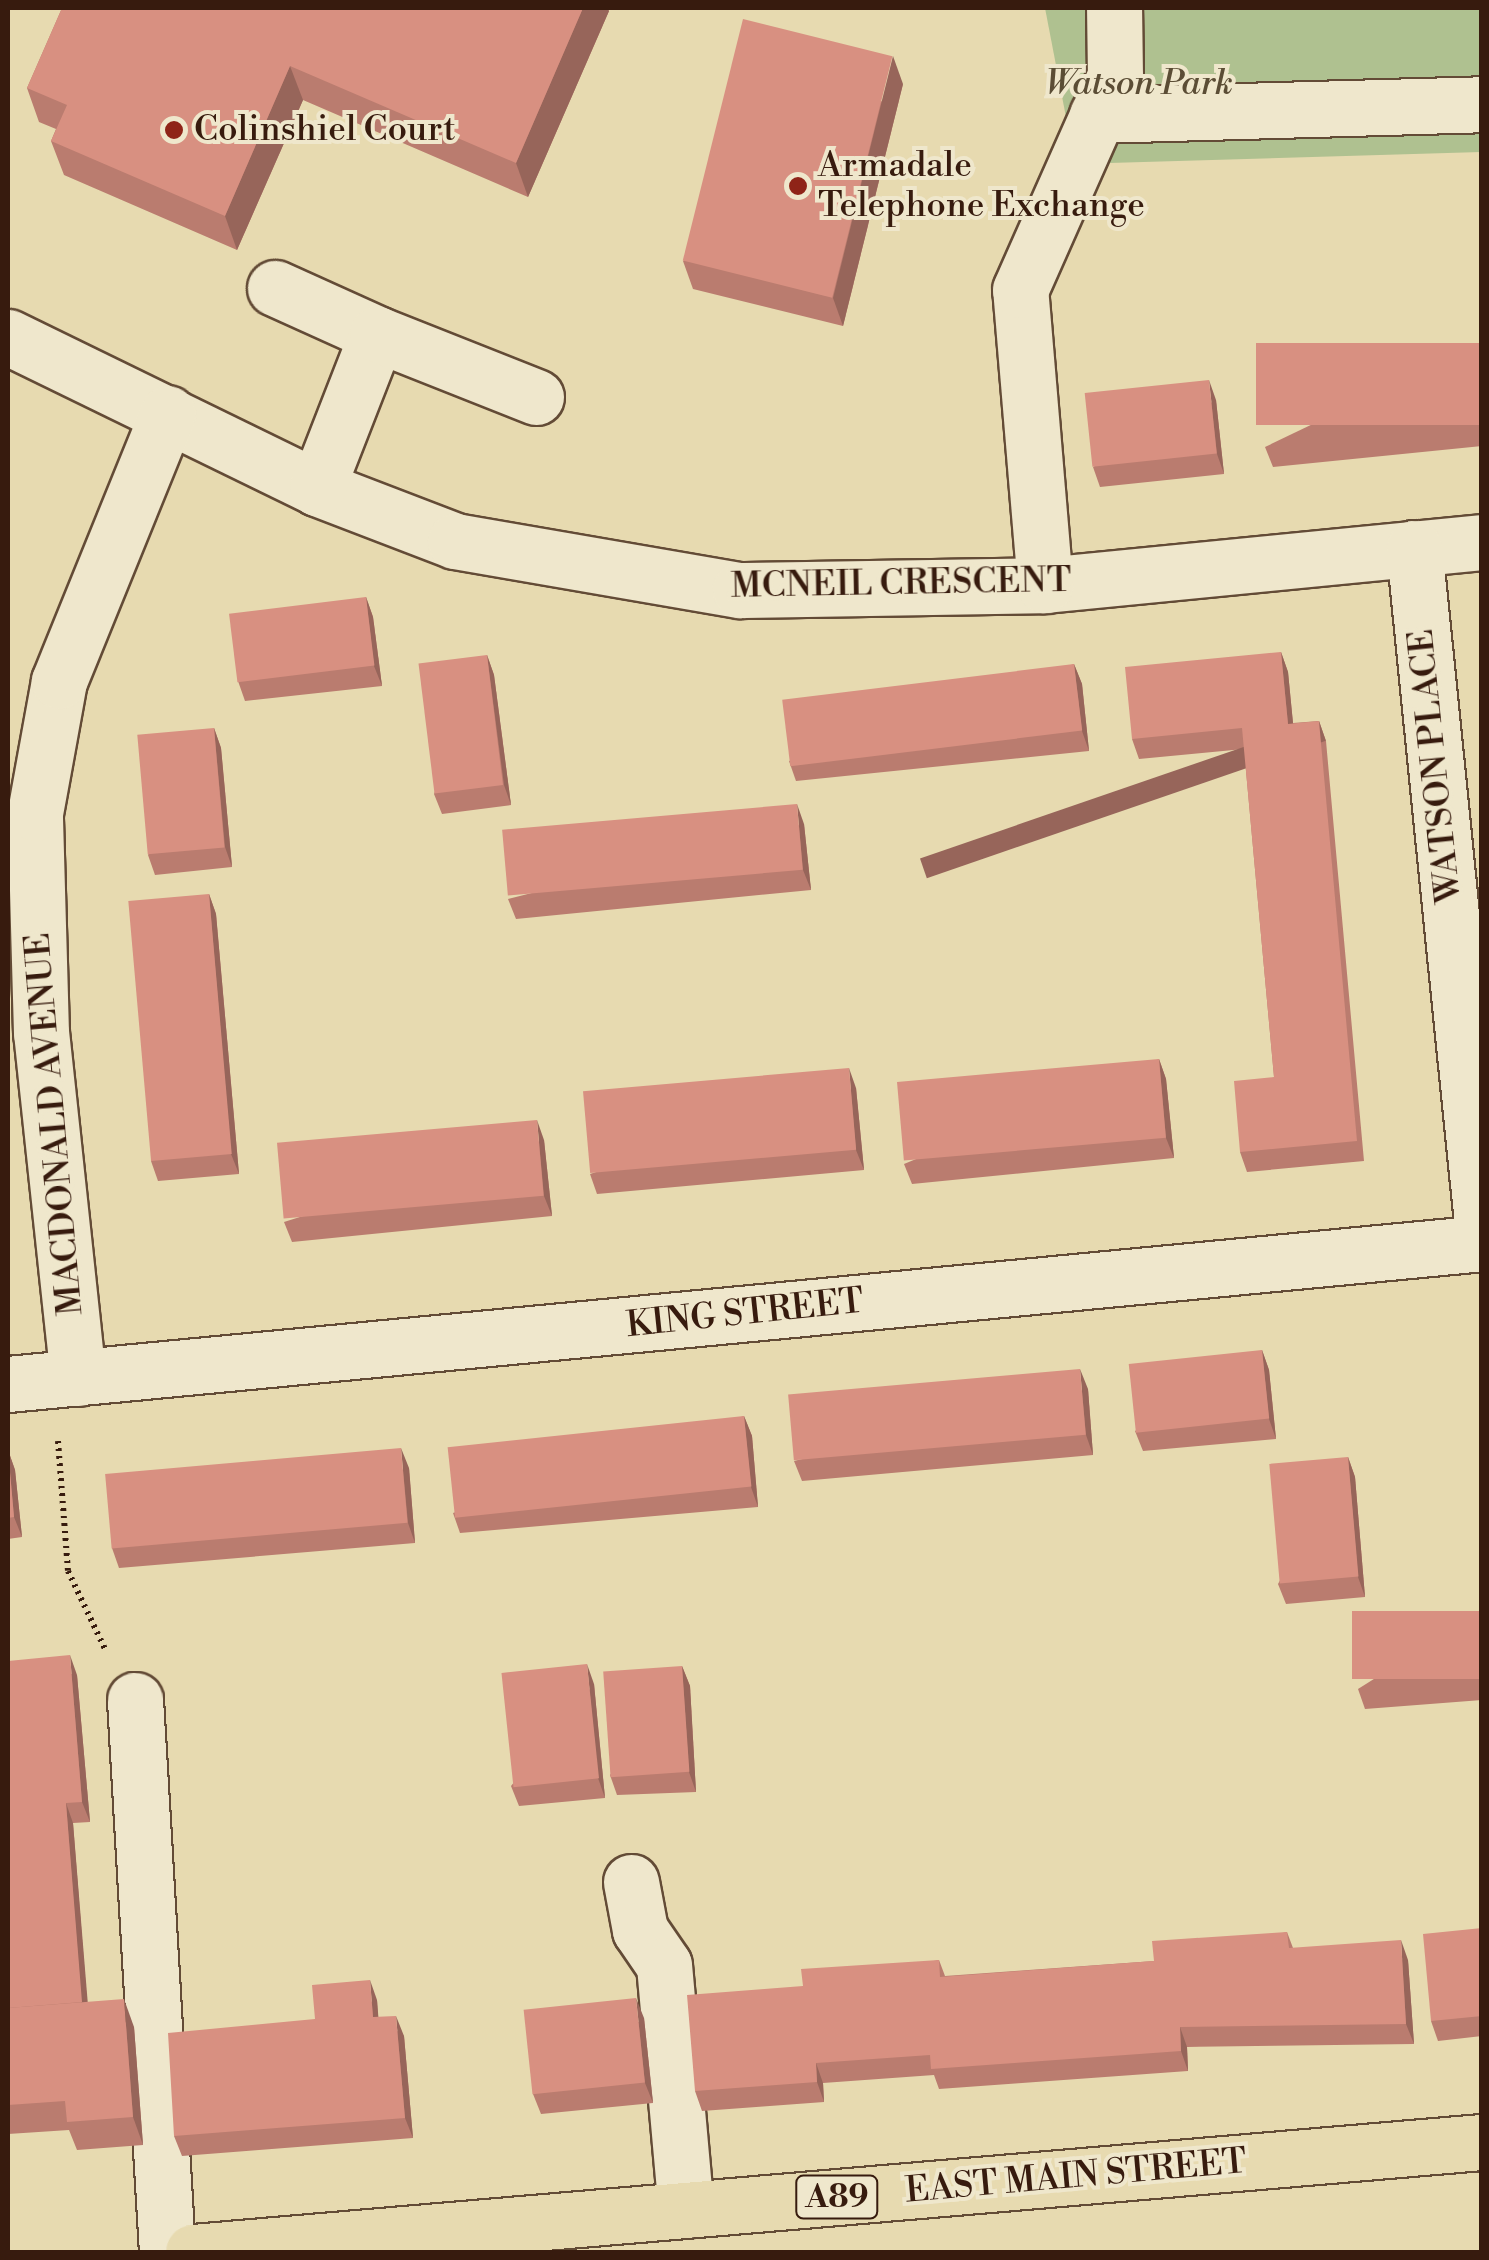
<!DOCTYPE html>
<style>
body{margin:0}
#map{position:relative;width:1489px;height:2260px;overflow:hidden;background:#e7dab0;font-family:"Libre Bodoni",serif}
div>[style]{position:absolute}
.green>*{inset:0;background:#afc190}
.path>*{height:6px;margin-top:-3px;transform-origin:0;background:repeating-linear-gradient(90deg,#371b0e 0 2.5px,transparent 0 7.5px)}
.roads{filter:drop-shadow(2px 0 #634b36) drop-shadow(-2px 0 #634b36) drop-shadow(0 2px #634b36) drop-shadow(0 -2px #634b36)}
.minor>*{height:55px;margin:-27.5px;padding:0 27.5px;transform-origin:27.5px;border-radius:27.5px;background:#efe7cc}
.major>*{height:55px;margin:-27.5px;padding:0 27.5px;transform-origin:27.5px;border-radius:27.5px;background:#e7dab0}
.wall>*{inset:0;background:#ba7c6f}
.shaded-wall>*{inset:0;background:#97655a;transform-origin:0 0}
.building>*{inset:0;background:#d89081;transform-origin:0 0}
.dots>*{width:28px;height:28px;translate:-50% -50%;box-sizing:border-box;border:5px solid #efe7cc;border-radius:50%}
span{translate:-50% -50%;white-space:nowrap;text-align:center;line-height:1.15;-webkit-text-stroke:8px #efe7cc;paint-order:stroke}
.shield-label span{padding:2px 8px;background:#efe7cc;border:2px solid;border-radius:8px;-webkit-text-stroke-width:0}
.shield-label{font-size:32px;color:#371b0e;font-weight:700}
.park-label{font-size:35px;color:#5b4d35;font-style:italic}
.poi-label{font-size:35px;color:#371b0e}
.left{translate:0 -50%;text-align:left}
.street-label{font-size:35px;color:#371b0e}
.frame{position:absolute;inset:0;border:10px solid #371b0e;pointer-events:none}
</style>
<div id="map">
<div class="green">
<div style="clip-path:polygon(1045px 8px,1481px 8px,1481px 152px,1075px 164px)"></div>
</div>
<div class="path">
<div style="left:58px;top:1441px;width:130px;rotate:85.6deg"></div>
<div style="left:68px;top:1571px;width:86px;rotate:64.6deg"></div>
</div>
<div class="roads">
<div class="minor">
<div style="left:1097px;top:115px;width:385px;rotate:-1.6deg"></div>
<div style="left:275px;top:288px;width:112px;rotate:24.3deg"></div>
<div style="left:8px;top:337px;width:344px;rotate:26deg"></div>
<div style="left:317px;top:488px;width:148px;rotate:21deg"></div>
<div style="left:455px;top:541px;width:289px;rotate:9.8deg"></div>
<div style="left:740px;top:590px;width:305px;rotate:-0.9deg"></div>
<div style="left:1045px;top:585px;width:439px;rotate:-5.6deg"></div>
<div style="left:317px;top:488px;width:165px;rotate:-68.7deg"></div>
<div style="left:377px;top:334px;width:171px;rotate:21.6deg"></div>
<div style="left:1414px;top:548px;width:677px;rotate:84.24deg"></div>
<div style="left:1045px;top:585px;width:296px;rotate:-94.8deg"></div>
<div style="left:1020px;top:290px;width:234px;rotate:-66.1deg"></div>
<div style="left:1115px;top:76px;width:68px;rotate:-90.8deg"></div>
<div style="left:78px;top:1378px;width:347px;rotate:-96.1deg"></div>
<div style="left:41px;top:1033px;width:220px;rotate:-91.6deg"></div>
<div style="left:35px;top:813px;width:134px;rotate:-79.7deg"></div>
<div style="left:59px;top:681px;width:289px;rotate:-67.9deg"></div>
<div style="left:8px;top:1384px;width:1481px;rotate:-5.46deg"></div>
<div style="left:135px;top:1700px;width:553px;rotate:86.68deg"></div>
<div style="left:631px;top:1882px;width:49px;rotate:79.4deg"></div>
<div style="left:640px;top:1930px;width:42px;rotate:55.6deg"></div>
<div style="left:664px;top:1965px;width:246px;rotate:84.9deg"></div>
</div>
<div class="major">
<div style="left:193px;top:2252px;width:1294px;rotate:-4.88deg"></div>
</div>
</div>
<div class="wall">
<div style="clip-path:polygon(62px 8px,607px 8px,609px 11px,528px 197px,303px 100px,237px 250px,64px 175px,51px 141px,56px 129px,39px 122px,27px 88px)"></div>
<div style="clip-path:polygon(903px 84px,843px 326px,693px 289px,683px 261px)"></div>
<div style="clip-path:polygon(1482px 343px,1482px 446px,1273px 467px,1265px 447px)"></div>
<div style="clip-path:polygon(1216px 400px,1224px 474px,1100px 487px,1093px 467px)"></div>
<div style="clip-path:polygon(366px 597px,373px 617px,382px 686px,245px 701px,238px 681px)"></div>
<div style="clip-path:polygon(1281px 652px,1288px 672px,1293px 723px,1319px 721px,1326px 741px,1364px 1161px,1247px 1172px,1240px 1152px,1274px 1077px,1244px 749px,1139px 759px,1132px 739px)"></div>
<div style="clip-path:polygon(487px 655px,494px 675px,511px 805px,442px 814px,434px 794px)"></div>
<div style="clip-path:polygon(1074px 664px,1082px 684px,1089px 751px,796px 781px,789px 761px)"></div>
<div style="clip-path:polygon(214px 728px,221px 748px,232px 867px,155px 875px,148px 855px)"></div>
<div style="clip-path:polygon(804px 824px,811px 890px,516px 919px,508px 899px)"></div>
<div style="clip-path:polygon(209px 894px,216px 914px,239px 1174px,158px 1181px,151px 1161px)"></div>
<div style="clip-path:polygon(1159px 1059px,1166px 1079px,1174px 1158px,912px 1184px,904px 1164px)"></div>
<div style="clip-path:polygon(856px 1088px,864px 1170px,597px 1194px,590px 1174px)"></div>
<div style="clip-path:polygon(544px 1140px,552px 1216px,292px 1242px,284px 1222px)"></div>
<div style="clip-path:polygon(1262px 1350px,1269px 1370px,1276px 1439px,1143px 1451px,1135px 1431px)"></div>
<div style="clip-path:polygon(1088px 1389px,1093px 1455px,802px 1481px,794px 1461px)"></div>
<div style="clip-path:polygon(744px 1416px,752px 1436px,758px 1507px,460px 1533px,453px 1513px)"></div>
<div style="clip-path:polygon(8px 1450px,15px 1470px,22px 1537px,8px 1539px)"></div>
<div style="clip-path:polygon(1348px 1457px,1355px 1477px,1365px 1597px,1286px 1604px,1278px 1584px)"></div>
<div style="clip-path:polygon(409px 1468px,415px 1543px,119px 1568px,112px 1548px)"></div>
<div style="clip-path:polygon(1482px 1611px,1482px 1700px,1365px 1709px,1358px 1689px)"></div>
<div style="clip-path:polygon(8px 1661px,77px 1675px,90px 1822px,73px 1823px,87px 2002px,134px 2027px,143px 2145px,77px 2150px,69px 2130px,8px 2134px)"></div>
<div style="clip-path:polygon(682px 1666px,690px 1686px,696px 1792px,617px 1795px,610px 1775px)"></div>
<div style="clip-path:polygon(594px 1684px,605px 1798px,519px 1806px,511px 1786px)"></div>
<div style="clip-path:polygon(1482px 1928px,1482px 2036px,1438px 2041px,1431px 2021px)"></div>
<div style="clip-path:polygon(1287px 1932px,1293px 1948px,1408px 1960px,1414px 2044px,1187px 2047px,1188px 2071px,939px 2089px,934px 2075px,823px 2083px,824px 2102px,702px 2111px,695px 2091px,803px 1986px,939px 1960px,945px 1976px,1154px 1961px)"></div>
<div style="clip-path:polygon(377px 2000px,378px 2017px,404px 2036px,413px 2138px,182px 2156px,174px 2136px,315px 2019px)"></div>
<div style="clip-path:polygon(644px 2018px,653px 2103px,541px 2114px,533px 2094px)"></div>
</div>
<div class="shaded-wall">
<div style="clip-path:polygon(583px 8px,607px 8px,609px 11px,528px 197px,516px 163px)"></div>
<div style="clip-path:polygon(893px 56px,903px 84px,843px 326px,833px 298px)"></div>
<div style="clip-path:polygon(290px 66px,303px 100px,237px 250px,225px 216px)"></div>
<div style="clip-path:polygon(1209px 380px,1216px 400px,1224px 474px,1217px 454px)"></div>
<div style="clip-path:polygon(366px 597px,373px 617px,382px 686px,374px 666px)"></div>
<div style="clip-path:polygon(1281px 652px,1288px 672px,1295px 744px,1288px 724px)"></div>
<div style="clip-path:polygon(487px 655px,494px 675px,511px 805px,504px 785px)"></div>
<div style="clip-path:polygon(1074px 664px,1082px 684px,1089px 751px,1082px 731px)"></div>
<div style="left:1319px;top:721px;width:21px;height:422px;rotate:71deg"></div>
<div style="clip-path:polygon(214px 728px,221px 748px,232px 867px,225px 847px)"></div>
<div style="clip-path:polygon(797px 804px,804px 824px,811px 890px,803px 870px)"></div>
<div style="clip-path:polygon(209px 894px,216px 914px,239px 1174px,231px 1154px)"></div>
<div style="clip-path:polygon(1159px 1059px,1166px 1079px,1174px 1158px,1166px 1138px)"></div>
<div style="clip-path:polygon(849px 1068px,856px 1088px,864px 1170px,856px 1150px)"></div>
<div style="clip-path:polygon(537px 1120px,544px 1140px,552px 1216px,544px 1196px)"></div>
<div style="clip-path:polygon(1262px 1350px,1269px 1370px,1276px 1439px,1269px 1419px)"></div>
<div style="clip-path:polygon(1080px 1369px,1088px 1389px,1093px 1455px,1086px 1435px)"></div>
<div style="clip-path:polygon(744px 1416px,752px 1436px,758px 1507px,751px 1487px)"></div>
<div style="clip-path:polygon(401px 1448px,409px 1468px,415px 1543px,408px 1523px)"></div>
<div style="clip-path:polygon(8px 1450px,15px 1470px,22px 1537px,14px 1517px)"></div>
<div style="clip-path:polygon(1348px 1457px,1355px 1477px,1365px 1597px,1358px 1577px)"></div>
<div style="clip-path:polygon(70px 1655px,77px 1675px,90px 1822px,82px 1802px)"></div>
<div style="clip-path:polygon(587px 1664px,594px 1684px,605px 1798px,598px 1778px)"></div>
<div style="clip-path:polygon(682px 1666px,690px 1686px,696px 1792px,689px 1772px)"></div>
<div style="clip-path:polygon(66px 1803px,73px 1823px,90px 2030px,82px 2010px)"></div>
<div style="clip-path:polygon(1401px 1940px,1408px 1960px,1414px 2044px,1406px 2024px)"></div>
<div style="clip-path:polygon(370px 1980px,377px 2000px,380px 2037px,373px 2017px)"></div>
<div style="clip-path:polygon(636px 1998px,644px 2018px,653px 2103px,645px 2083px)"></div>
<div style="clip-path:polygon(124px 1999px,134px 2027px,143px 2145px,133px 2117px)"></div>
<div style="clip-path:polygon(396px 2016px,404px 2036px,413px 2138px,405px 2118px)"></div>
<div style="clip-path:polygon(1180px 2027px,1187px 2047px,1188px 2071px,1181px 2051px)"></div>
<div style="clip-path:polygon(816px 2063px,823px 2083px,824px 2102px,817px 2082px)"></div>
</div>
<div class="building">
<div style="clip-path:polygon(62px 8px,583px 8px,516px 163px,290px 66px,225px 216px,51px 141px,67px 105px,27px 88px)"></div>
<div style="left:743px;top:19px;width:154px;height:249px;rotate:14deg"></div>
<div style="left:1482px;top:343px;width:82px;height:226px;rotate:90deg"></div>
<div style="left:1209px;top:380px;width:74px;height:125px;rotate:84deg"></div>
<div style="left:366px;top:597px;width:69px;height:138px;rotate:83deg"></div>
<div style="clip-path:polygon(1281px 652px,1288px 724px,1319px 721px,1357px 1141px,1240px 1152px,1234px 1081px,1274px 1077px,1242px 728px,1132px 739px,1125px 667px)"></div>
<div style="left:487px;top:655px;width:131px;height:69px;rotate:83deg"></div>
<div style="left:1074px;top:664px;width:67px;height:294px;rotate:83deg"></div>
<div style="left:214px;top:728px;width:120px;height:77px;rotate:85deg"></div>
<div style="left:797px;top:804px;width:66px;height:296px;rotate:85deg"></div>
<div style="left:209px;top:894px;width:261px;height:81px;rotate:85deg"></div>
<div style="left:1159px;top:1059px;width:79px;height:263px;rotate:85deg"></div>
<div style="left:849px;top:1068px;width:82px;height:267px;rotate:85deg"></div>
<div style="left:537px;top:1120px;width:76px;height:261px;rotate:85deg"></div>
<div style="left:1262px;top:1350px;width:69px;height:134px;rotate:84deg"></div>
<div style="left:1080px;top:1369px;width:66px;height:293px;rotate:85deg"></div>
<div style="left:744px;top:1416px;width:71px;height:298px;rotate:84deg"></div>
<div style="left:401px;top:1448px;width:75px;height:297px;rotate:85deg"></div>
<div style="clip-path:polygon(8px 1450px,14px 1517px,8px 1518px)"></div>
<div style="left:1348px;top:1457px;width:120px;height:79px;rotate:85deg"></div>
<div style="left:1482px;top:1611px;width:68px;height:130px;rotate:90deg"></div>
<div style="clip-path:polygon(70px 1655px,82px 1802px,66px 1803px,82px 2002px,8px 2008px,8px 1661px)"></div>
<div style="left:587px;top:1664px;width:115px;height:86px;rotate:84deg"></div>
<div style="left:682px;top:1666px;width:106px;height:79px;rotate:86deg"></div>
<div style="clip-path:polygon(1482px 1928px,1482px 2016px,1431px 2021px,1423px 1934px)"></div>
<div style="clip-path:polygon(1287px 1932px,1289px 1948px,1401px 1940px,1406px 2024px,1180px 2027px,1181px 2051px,931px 2069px,930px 2055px,816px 2063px,817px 2082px,695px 2091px,687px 1995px,803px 1986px,801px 1969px,939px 1960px,940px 1977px,1154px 1961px,1152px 1941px)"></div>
<div style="clip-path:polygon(370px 1980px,373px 2017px,396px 2016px,405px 2118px,174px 2136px,168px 2033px,315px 2019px,312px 1985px)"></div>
<div style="left:636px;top:1998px;width:85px;height:113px;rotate:84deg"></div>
<div style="clip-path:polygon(124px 1999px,133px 2117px,67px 2122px,65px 2101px,8px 2105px,8px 2008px)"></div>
</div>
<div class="dots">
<div style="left:174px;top:130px;background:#8f2418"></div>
<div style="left:798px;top:186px;background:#8f2418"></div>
</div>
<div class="shield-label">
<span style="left:837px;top:2197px">A89</span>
</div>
<div class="park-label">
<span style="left:1139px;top:84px">Watson Park</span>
</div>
<div class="poi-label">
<span class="left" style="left:194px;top:130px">Colinshiel Court</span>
<span class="left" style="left:818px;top:186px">Armadale<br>Telephone Exchange</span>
</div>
<div class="street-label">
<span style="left:901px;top:584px;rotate:-1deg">MCNEIL CRESCENT</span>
<span style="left:1436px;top:766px;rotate:-96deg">WATSON PLACE</span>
<span style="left:55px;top:1124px;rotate:-95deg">MACDONALD AVENUE</span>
<span style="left:745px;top:1314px;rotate:-6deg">KING STREET</span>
<span style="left:1076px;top:2177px;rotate:-5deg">EAST MAIN STREET</span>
</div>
<div class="frame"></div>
</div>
